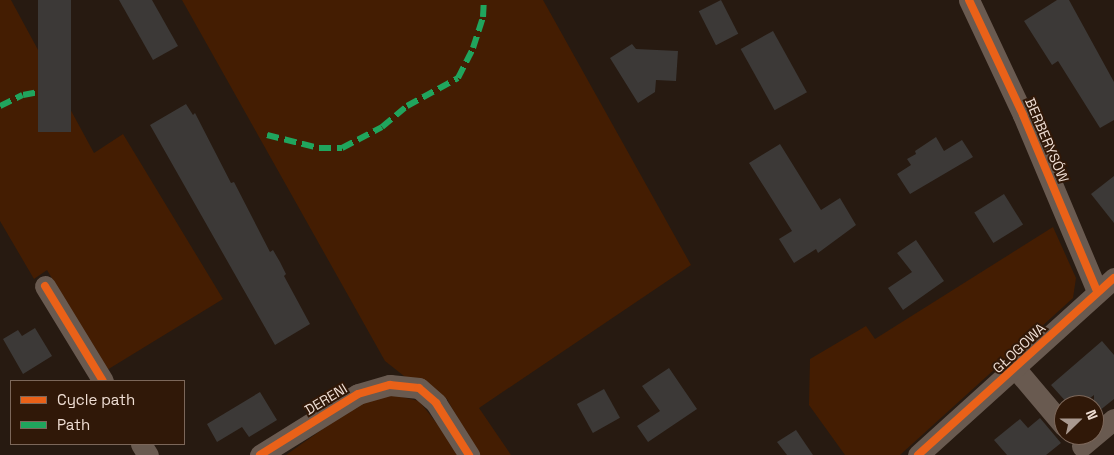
<!DOCTYPE html>
<meta charset="utf-8">
<style>
body{margin:0}
#map{position:relative;width:1114px;height:455px;overflow:hidden;background:#271a11;font-family:"Space Grotesk",sans-serif}
div>[style]{position:absolute}
.green>*{inset:0;background:#441d02}
.building>*{inset:0;background:#3c3937;transform-origin:0 0}
.minor>*{height:21px;margin:-10.5px;padding:0 10.5px;transform-origin:10.5px;border-radius:10.5px;background:#695a50}
.quiet>*{height:6px;margin-top:-3px;transform-origin:0;background:repeating-linear-gradient(90deg,#20a55d 0 12px,transparent 0 18px)}
.cycleway>*{height:8px;margin:-4px;padding:0 4px;transform-origin:4px;border-radius:4px;background:#ea6118}
span{translate:-50% -50%;white-space:nowrap;text-align:center;line-height:1.15;-webkit-text-stroke:4px #301808;paint-order:stroke}
.street-label{font-size:14px;color:#efded4}
.legend{position:absolute;left:10px;top:380px;width:175px;height:65px;box-sizing:border-box;background:#301808;border:1px solid #7c675a;margin:0;padding:6px 9px;list-style:none;font-size:15px;color:#efded4}
.legend li{display:flex;align-items:center;gap:10px;height:25px}
.legend b{width:25px;border:1px solid #7c675a}
.north{position:absolute;left:1054px;top:395px;width:50px;height:50px;box-sizing:border-box;background:#301808;border:1px solid #7c675a;border-radius:50%;rotate:68deg;font-size:14px;font-weight:700;line-height:20px;text-align:center;color:#efded4}
.north::after{content:'';display:block;margin:auto;width:18px;height:22px;background:#a99990;clip-path:polygon(50% 0,100% 100%,50% 72%,0 100%)}
</style>
<div id="map">
<div class="green">
<div style="clip-path:polygon(0 0,11px 0,94px 153px,123px 134px,223px 299px,107px 370px,47px 270px,34px 279px,0 221px)"></div>
<div style="clip-path:polygon(182px 0,543px 0,691px 265px,479px 408px,511px 455px,478px 455px,447px 399px,404px 376px,385px 361px)"></div>
<div style="clip-path:polygon(1053px 227px,1076px 278px,1073px 298px,900px 455px,845px 455px,809px 405px,810px 359px,866px 326px,875px 339px)"></div>
<div style="clip-path:polygon(389px 394px,419px 401px,462px 455px,286px 455px,358px 404px)"></div>
</div>
<div class="building">
<div style="left:38px;top:0;width:33px;height:132px"></div>
<div style="clip-path:polygon(119px 0,152px 0,178px 46px,153px 60px)"></div>
<div style="left:721px;top:0;width:38px;height:25px;rotate:63deg"></div>
<div style="clip-path:polygon(1057px 0,1069px 0,1114px 82px,1114px 120px,1100px 128px,1058px 61px,1052px 65px,1024px 21px)"></div>
<div style="left:773px;top:31px;width:70px;height:37px;rotate:61deg"></div>
<div style="clip-path:polygon(632px 44px,636px 49px,678px 51px,676px 81px,656px 80px,655px 92px,638px 103px,610px 58px)"></div>
<div style="clip-path:polygon(186px 104px,193px 115px,195px 113px,231px 183px,234px 182px,270px 252px,273px 250px,280px 262px,286px 274px,284px 276px,310px 324px,275px 345px,150px 125px)"></div>
<div style="clip-path:polygon(936px 137px,944px 151px,962px 140px,973px 157px,910px 194px,897px 174px,911px 165px,907px 159px,916px 154px,915px 151px)"></div>
<div style="clip-path:polygon(780px 144px,821px 210px,840px 198px,856px 225px,818px 253px,816px 249px,794px 263px,779px 239px,792px 231px,749px 163px)"></div>
<div style="clip-path:polygon(1114px 176px,1114px 223px,1091px 194px)"></div>
<div style="left:1004px;top:194px;width:36px;height:35px;rotate:58deg"></div>
<div style="clip-path:polygon(916px 240px,944px 281px,903px 310px,888px 288px,912px 272px,897px 253px)"></div>
<div style="clip-path:polygon(35px 328px,52px 356px,23px 374px,3px 339px,18px 330px,22px 336px)"></div>
<div style="clip-path:polygon(1102px 341px,1114px 355px,1114px 399px,1094px 415px,1094px 395px,1081px 405px,1069px 405px,1051px 385px)"></div>
<div style="clip-path:polygon(669px 368px,697px 409px,648px 442px,637px 426px,660px 411px,642px 386px)"></div>
<div style="left:604px;top:389px;width:33px;height:31px;rotate:61deg"></div>
<div style="clip-path:polygon(260px 392px,277px 420px,249px 437px,242px 427px,217px 442px,207px 424px)"></div>
<div style="clip-path:polygon(1040px 418px,1061px 443px,1046px 455px,1007px 455px,994px 440px,1020px 419px,1028px 428px)"></div>
<div style="clip-path:polygon(796px 430px,813px 455px,787px 455px,777px 442px)"></div>
</div>
<div class="minor">
<div style="left:969px;top:0;width:127px;rotate:64.8deg"></div>
<div style="left:1023px;top:115px;width:191px;rotate:67.2deg"></div>
<div style="left:45px;top:286px;width:111px;rotate:58.6deg"></div>
<div style="left:1015px;top:368px;width:76px;rotate:49.8deg"></div>
<div style="left:141px;top:444px;width:13px;rotate:58deg"></div>
<div style="left:1082px;top:446px;width:42px;rotate:-40.2deg"></div>
<div style="left:260px;top:455px;width:115px;rotate:-31.9deg"></div>
<div style="left:358px;top:394px;width:33px;rotate:-16deg"></div>
<div style="left:390px;top:385px;width:29px;rotate:6deg"></div>
<div style="left:419px;top:388px;width:23px;rotate:41deg"></div>
<div style="left:436px;top:403px;width:62px;rotate:57.6deg"></div>
<div style="left:918px;top:455px;width:264px;rotate:-42.1deg"></div>
</div>
<div class="quiet">
<div style="left:0;top:106px;width:25px;rotate:-26deg"></div>
<div style="left:23px;top:95px;width:16px;rotate:-11deg"></div>
<div style="left:267px;top:135px;width:54px;rotate:14deg"></div>
<div style="left:319px;top:148px;width:23px"></div>
<div style="left:342px;top:148px;width:45px;rotate:-27.7deg"></div>
<div style="left:382px;top:127px;width:33px;rotate:-40deg"></div>
<div style="left:407px;top:106px;width:58px;rotate:-28.8deg"></div>
<div style="left:458px;top:78px;width:34px;rotate:-63deg"></div>
<div style="left:473px;top:48px;width:33px;rotate:-72deg"></div>
<div style="left:483px;top:17px;width:17px;rotate:-87deg"></div>
</div>
<div class="cycleway">
<div style="left:969px;top:0;width:127px;rotate:64.8deg"></div>
<div style="left:1023px;top:115px;width:191px;rotate:67.2deg"></div>
<div style="left:45px;top:286px;width:111px;rotate:58.6deg"></div>
<div style="left:260px;top:455px;width:115px;rotate:-31.9deg"></div>
<div style="left:358px;top:394px;width:33px;rotate:-16deg"></div>
<div style="left:390px;top:385px;width:29px;rotate:6deg"></div>
<div style="left:419px;top:388px;width:23px;rotate:41deg"></div>
<div style="left:436px;top:403px;width:62px;rotate:57.6deg"></div>
<div style="left:918px;top:455px;width:264px;rotate:-42.1deg"></div>
</div>
<div class="street-label">
<span style="left:1047px;top:140px;rotate:67deg">BERBERYSÓW</span>
<span style="left:1019px;top:348px;rotate:-43deg">GŁOGOWA</span>
<span style="left:326px;top:399px;rotate:-31deg">DERENI</span>
</div>
<ul class="legend">
<li><b style="height:6px;background:#ea6118"></b>Cycle path</li>
<li><b style="height:6px;background:#20a55d"></b>Path</li>
</ul>
<div class="north">N</div>
</div>
